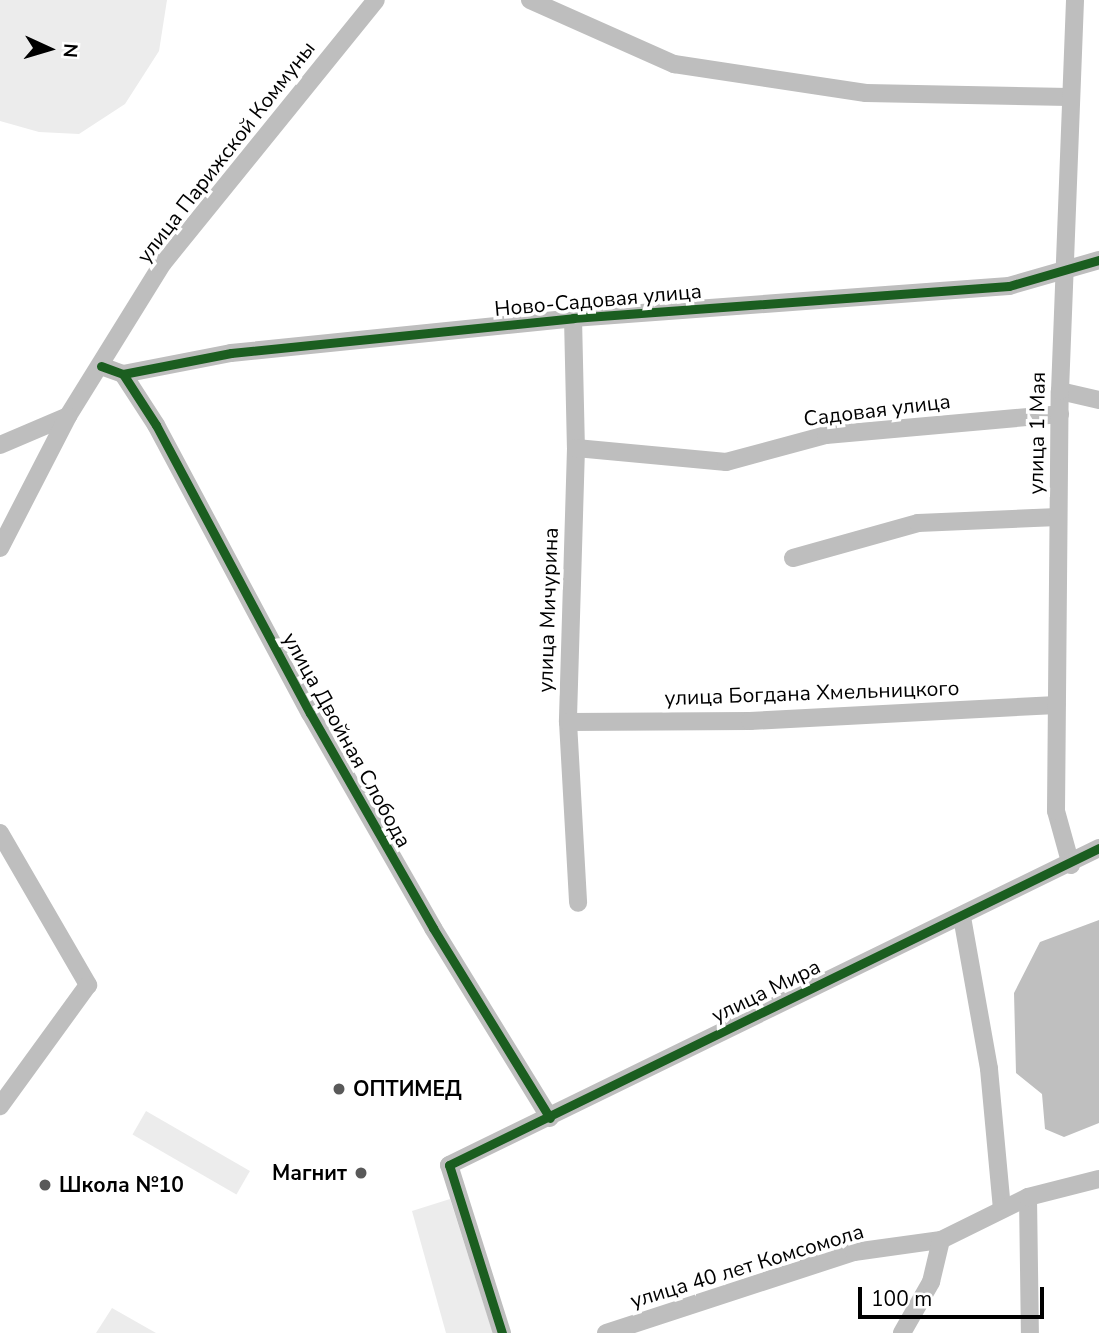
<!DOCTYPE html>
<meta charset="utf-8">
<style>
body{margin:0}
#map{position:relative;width:1099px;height:1333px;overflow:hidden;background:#fff;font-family:"Nunito Sans",sans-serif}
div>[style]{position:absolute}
.green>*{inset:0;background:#ececec;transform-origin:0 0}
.water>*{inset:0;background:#bfbfbf}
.minor>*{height:18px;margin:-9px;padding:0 9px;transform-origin:9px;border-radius:9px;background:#bebebe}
.cycleway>*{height:9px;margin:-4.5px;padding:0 4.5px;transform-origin:4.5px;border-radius:4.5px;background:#1b5e20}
.dots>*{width:19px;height:19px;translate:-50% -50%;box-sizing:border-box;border:4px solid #fff;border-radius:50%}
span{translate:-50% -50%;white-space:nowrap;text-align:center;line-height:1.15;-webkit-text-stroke:7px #fff;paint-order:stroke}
.street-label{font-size:21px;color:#000}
.poi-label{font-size:21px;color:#000;font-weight:700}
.left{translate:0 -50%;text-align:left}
.right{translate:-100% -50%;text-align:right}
.north{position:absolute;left:14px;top:14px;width:70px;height:70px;-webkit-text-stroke:5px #fff;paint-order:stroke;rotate:94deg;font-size:19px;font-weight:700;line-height:28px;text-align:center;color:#000}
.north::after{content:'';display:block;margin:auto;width:24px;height:32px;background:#000;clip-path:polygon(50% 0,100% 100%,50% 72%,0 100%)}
.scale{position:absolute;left:858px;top:1287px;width:186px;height:32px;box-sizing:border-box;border:4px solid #000;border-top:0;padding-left:9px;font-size:21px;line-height:24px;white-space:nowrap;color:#000;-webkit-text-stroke:5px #fff;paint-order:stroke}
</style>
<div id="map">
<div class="green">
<div style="clip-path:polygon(0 0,167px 0,159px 51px,125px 104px,79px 134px,39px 132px,0 121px)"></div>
<div style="left:146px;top:1111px;width:120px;height:27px;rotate:30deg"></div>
<div style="clip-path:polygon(450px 1199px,493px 1333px,446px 1333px,412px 1211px)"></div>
<div style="clip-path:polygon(112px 1308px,156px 1333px,96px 1333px)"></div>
</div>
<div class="water">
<div style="clip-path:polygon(1099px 920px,1099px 1123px,1064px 1137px,1045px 1129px,1042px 1094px,1016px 1073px,1014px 993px,1040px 942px)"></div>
</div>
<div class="minor">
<div style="left:530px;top:0;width:158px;rotate:24deg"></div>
<div style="left:674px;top:64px;width:194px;rotate:8.6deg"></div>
<div style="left:866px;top:93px;width:203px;rotate:1.1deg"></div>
<div style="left:573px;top:318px;width:130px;rotate:88.7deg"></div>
<div style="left:576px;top:448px;width:274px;rotate:91.7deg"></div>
<div style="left:568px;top:722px;width:181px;rotate:86.8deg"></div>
<div style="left:101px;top:366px;width:23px;rotate:20deg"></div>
<div style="left:123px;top:374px;width:110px;rotate:-11deg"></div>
<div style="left:231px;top:353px;width:344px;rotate:-5.8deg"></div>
<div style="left:573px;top:318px;width:437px;rotate:-4.2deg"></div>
<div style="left:1009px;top:286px;width:94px;rotate:-16.1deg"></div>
<div style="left:123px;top:374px;width:61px;rotate:57.1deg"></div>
<div style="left:156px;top:425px;width:327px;rotate:61.9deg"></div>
<div style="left:310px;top:713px;width:248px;rotate:60.2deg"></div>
<div style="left:433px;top:928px;width:223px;rotate:58.4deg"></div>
<div style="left:1060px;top:391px;width:40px;rotate:13deg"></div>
<div style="left:0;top:445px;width:74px;rotate:-23.1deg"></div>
<div style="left:68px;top:416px;width:180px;rotate:-58.2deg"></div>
<div style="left:163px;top:263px;width:338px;rotate:-51deg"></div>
<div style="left:576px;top:448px;width:151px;rotate:5.3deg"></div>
<div style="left:726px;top:462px;width:104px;rotate:-15.1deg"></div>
<div style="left:826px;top:435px;width:235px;rotate:-5.1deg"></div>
<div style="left:0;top:548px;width:148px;rotate:-62.7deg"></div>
<div style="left:793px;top:558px;width:130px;rotate:-15.6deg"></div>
<div style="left:918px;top:523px;width:140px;rotate:-2.5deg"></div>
<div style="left:568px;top:722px;width:182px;rotate:-0.3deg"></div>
<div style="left:750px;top:721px;width:307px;rotate:-3deg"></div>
<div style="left:0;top:833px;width:176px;rotate:59.9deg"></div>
<div style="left:88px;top:985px;width:150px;rotate:126deg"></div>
<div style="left:1071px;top:865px;width:56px;rotate:-105.5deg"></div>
<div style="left:1056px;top:811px;width:420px;rotate:-89.5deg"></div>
<div style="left:1060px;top:391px;width:391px;rotate:-87.8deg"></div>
<div style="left:962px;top:917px;width:154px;rotate:79.9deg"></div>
<div style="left:989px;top:1069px;width:140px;rotate:84.7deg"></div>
<div style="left:1028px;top:1197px;width:136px;rotate:89.2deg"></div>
<div style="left:502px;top:1333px;width:176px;rotate:-107.5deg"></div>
<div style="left:449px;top:1165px;width:723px;rotate:-26deg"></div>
<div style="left:606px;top:1333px;width:261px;rotate:-18.1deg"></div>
<div style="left:854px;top:1252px;width:88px;rotate:-7.9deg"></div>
<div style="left:941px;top:1240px;width:97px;rotate:-26.3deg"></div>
<div style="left:1028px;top:1197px;width:73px;rotate:-14.2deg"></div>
<div style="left:902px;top:1333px;width:59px;rotate:-60.4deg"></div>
<div style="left:931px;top:1282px;width:43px;rotate:-76.6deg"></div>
</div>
<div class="cycleway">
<div style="left:101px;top:366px;width:23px;rotate:20deg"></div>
<div style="left:123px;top:374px;width:110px;rotate:-11deg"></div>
<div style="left:231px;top:353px;width:344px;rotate:-5.8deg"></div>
<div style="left:573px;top:318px;width:437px;rotate:-4.2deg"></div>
<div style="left:1009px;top:286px;width:94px;rotate:-16.1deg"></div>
<div style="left:123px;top:374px;width:61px;rotate:57.1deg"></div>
<div style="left:156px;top:425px;width:327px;rotate:61.9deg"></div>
<div style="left:310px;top:713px;width:248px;rotate:60.2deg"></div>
<div style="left:433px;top:928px;width:223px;rotate:58.4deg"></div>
<div style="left:502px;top:1333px;width:176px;rotate:-107.5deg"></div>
<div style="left:449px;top:1165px;width:723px;rotate:-26deg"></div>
</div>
<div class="dots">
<div style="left:339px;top:1089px;background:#595959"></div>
<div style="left:361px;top:1173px;background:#595959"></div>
<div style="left:45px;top:1185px;background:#595959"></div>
</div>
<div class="street-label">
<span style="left:226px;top:152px;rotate:-52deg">улица Парижской Коммуны</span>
<span style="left:598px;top:300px;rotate:-5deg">Ново-Садовая улица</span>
<span style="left:877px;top:410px;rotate:-7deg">Садовая улица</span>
<span style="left:1037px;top:433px;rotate:-89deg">улица 1 Мая</span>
<span style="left:548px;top:610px;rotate:-88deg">улица Мичурина</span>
<span style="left:812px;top:693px;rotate:-2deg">улица Богдана Хмельницкого</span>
<span style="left:347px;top:740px;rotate:61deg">улица Двойная Слобода</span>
<span style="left:766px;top:991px;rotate:-26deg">улица Мира</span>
<span style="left:747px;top:1266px;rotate:-17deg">улица 40 лет Комсомола</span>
</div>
<div class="poi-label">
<span class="left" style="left:353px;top:1089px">ОПТИМЕД</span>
<span class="right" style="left:347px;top:1173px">Магнит</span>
<span class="left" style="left:59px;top:1185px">Школа №10</span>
</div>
<div class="north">N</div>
<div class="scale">100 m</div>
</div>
